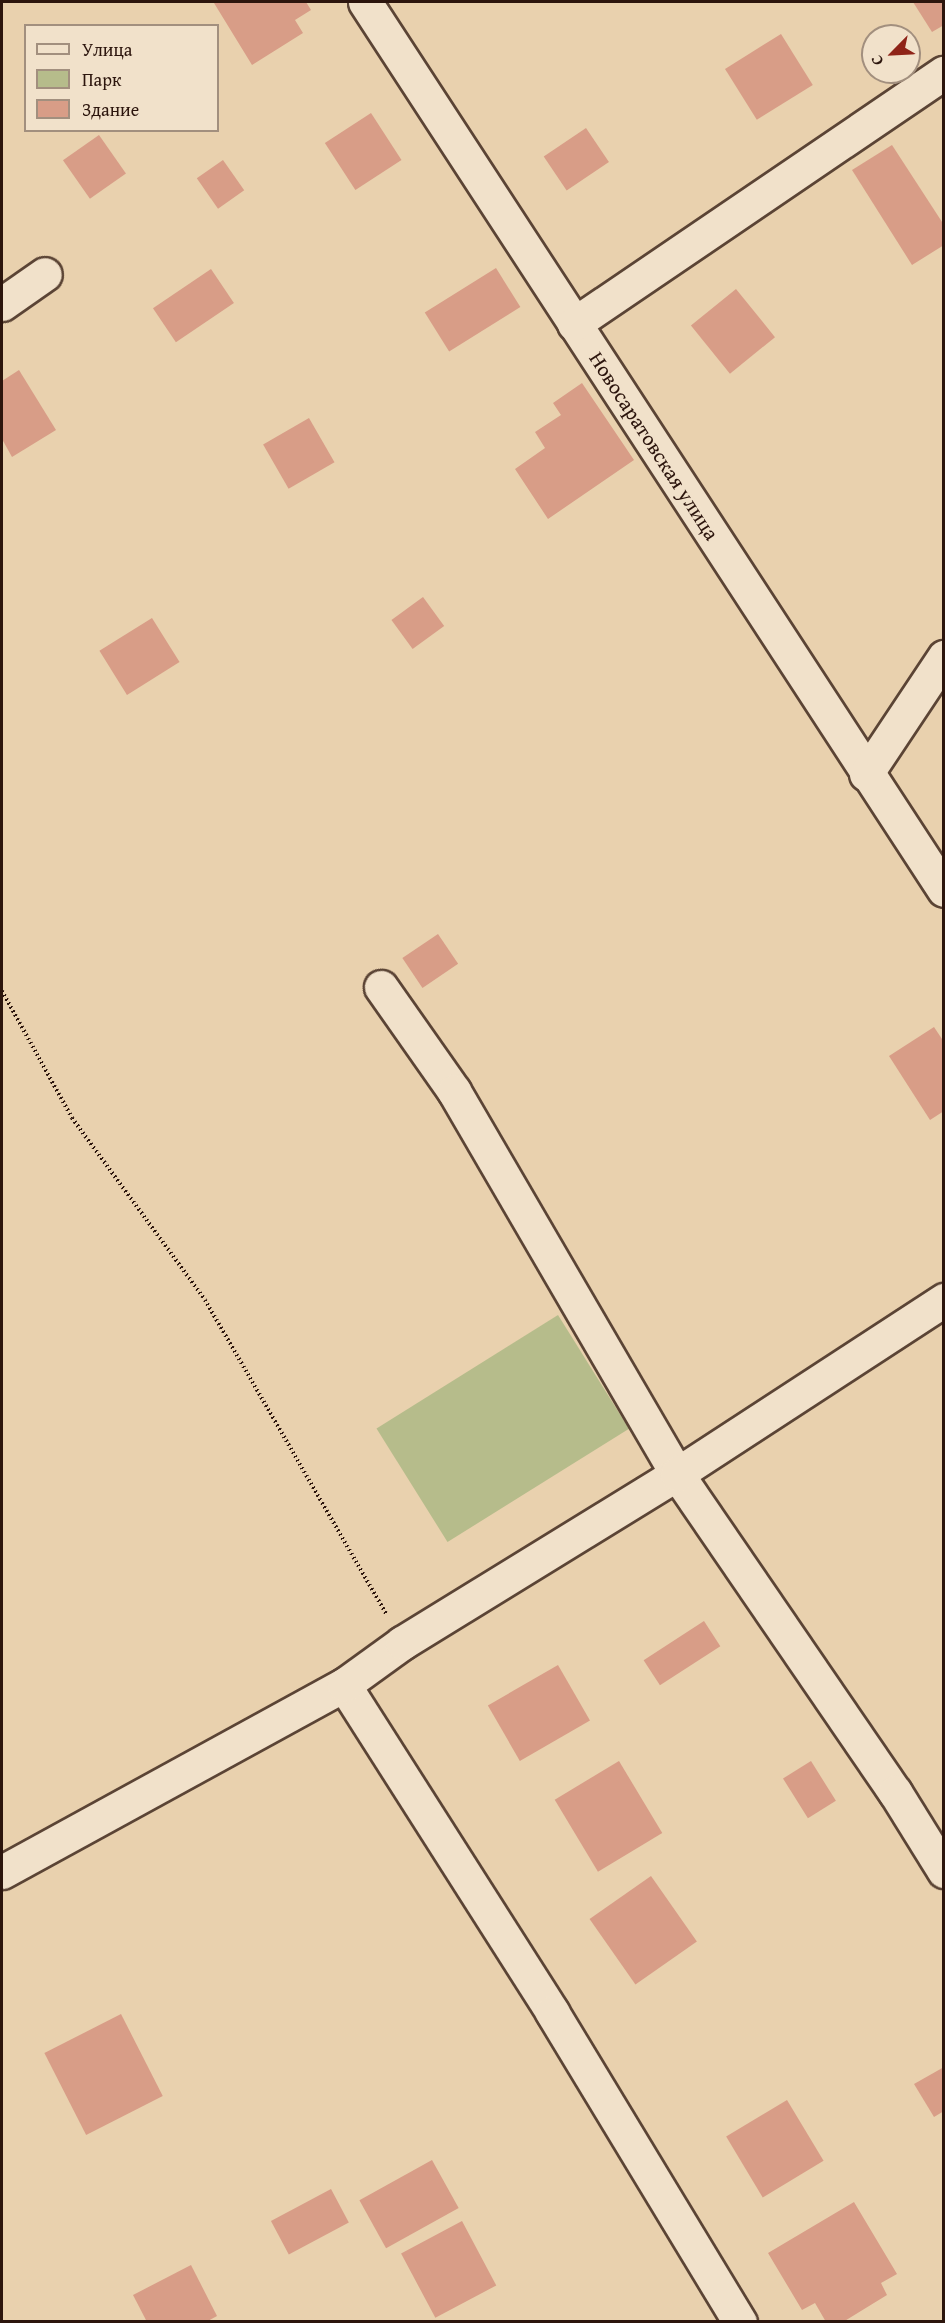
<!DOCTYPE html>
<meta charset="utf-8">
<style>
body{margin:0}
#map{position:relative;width:945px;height:2323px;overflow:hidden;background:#e9d1ae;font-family:"Gentium Book Plus",serif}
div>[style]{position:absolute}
.green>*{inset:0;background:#b6bc8b;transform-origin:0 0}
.building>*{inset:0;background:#d89d87;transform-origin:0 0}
.path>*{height:4px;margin-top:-2px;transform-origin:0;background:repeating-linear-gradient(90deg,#2c150d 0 1.5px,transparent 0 4.5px)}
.roads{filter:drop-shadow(2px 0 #5b4435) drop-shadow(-2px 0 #5b4435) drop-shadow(0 2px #5b4435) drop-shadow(0 -2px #5b4435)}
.minor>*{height:33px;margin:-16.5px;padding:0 16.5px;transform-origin:16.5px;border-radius:16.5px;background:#f1e1ca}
span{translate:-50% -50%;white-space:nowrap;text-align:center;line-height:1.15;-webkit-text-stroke:6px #f1e1ca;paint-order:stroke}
.street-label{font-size:21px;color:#2c150d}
.frame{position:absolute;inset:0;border:3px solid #2c150d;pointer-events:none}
.legend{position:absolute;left:24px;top:24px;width:195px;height:108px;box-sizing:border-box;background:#f1e1ca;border:2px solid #a28f7e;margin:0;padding:8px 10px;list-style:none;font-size:18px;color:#2c150d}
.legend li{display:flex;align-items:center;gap:12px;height:30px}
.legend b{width:30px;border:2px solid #a28f7e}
.north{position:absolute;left:861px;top:24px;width:60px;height:60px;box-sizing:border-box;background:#f1e1ca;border:2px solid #a28f7e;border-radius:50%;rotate:246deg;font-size:16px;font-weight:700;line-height:24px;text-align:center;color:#2c150d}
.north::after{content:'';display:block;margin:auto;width:21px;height:27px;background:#8f2418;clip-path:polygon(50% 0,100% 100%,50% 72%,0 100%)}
</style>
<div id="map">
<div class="green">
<div style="left:558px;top:1315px;width:134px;height:214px;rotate:58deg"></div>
</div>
<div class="building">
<div style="clip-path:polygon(217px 2px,306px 2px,311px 10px,295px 20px,303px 33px,252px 65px,214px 3px)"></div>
<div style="clip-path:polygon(913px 2px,944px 2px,944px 25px,932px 32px)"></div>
<div style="left:781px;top:34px;width:60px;height:66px;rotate:58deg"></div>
<div style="left:371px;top:113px;width:56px;height:55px;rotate:57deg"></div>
<div style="left:586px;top:128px;width:41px;height:51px;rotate:56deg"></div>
<div style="left:99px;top:135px;width:47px;height:44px;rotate:55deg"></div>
<div style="clip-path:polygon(892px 145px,944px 225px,944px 245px,912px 265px,852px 170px)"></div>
<div style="left:223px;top:160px;width:37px;height:32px;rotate:55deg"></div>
<div style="left:496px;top:268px;width:46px;height:84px;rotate:58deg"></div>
<div style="left:211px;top:269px;width:41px;height:70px;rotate:56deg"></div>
<div style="left:736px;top:289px;width:62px;height:58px;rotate:51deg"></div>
<div style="clip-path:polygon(19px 370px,56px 430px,12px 457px,2px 439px,2px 381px)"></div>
<div style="clip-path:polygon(582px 383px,634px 460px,548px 519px,515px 469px,545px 448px,535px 432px,561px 415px,553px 403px)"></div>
<div style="left:309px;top:418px;width:51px;height:53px;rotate:60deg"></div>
<div style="left:423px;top:597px;width:36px;height:39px;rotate:54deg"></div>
<div style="left:152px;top:618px;width:52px;height:62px;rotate:58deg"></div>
<div style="left:438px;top:934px;width:36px;height:43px;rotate:56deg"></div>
<div style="clip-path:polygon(934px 1027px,944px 1042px,944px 1111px,930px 1120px,889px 1056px)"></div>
<div style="left:704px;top:1621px;width:30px;height:72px;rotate:57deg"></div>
<div style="left:558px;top:1665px;width:64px;height:81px;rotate:60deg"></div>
<div style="left:619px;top:1761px;width:84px;height:75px;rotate:59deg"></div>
<div style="left:811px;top:1761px;width:47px;height:33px;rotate:58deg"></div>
<div style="left:651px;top:1876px;width:80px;height:75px;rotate:55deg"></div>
<div style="left:121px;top:2014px;width:92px;height:86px;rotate:63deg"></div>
<div style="clip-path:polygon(944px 2067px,944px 2111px,934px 2117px,914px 2084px)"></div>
<div style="left:787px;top:2100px;width:71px;height:71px;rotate:59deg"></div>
<div style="left:432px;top:2160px;width:55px;height:83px;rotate:61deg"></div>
<div style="left:331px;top:2189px;width:38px;height:68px;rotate:62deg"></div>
<div style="clip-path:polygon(854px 2202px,897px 2274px,881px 2283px,887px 2295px,843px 2322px,826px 2322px,815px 2303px,802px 2310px,768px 2253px)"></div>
<div style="left:462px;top:2221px;width:73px;height:69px;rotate:62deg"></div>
<div style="clip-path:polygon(191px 2265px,217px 2316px,206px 2322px,147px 2322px,133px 2295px)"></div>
</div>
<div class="path">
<div style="left:2px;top:991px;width:145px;rotate:61.1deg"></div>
<div style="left:72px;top:1118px;width:225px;rotate:53.8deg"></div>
<div style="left:205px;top:1300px;width:362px;rotate:60deg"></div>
</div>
<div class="roads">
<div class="minor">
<div style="left:365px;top:2px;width:1060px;rotate:56.89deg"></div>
<div style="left:2px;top:304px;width:52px;rotate:-34.9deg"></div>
<div style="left:574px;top:324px;width:447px;rotate:-34.2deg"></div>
<div style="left:866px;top:774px;width:141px;rotate:-56.3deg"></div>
<div style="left:381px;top:987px;width:127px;rotate:54.9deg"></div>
<div style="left:454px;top:1091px;width:443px;rotate:59.8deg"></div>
<div style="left:677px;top:1474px;width:386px;rotate:55.6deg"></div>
<div style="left:895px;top:1792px;width:93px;rotate:58.2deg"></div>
<div style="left:344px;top:1685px;width:388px;rotate:57.5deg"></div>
<div style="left:552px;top:2012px;width:363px;rotate:58.8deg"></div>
<div style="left:2px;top:1872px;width:390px;rotate:-28.7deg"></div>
<div style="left:344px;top:1685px;width:72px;rotate:-35.9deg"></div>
<div style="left:402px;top:1643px;width:323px;rotate:-31.6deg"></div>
<div style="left:677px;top:1474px;width:319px;rotate:-33.1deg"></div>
</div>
</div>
<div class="street-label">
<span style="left:654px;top:446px;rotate:57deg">Новосаратовская улица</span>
</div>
<div class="frame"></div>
<ul class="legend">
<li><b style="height:8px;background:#f1e1ca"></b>Улица</li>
<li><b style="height:16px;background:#b6bc8b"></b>Парк</li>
<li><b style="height:16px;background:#d89d87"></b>Здание</li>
</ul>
<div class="north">С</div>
</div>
